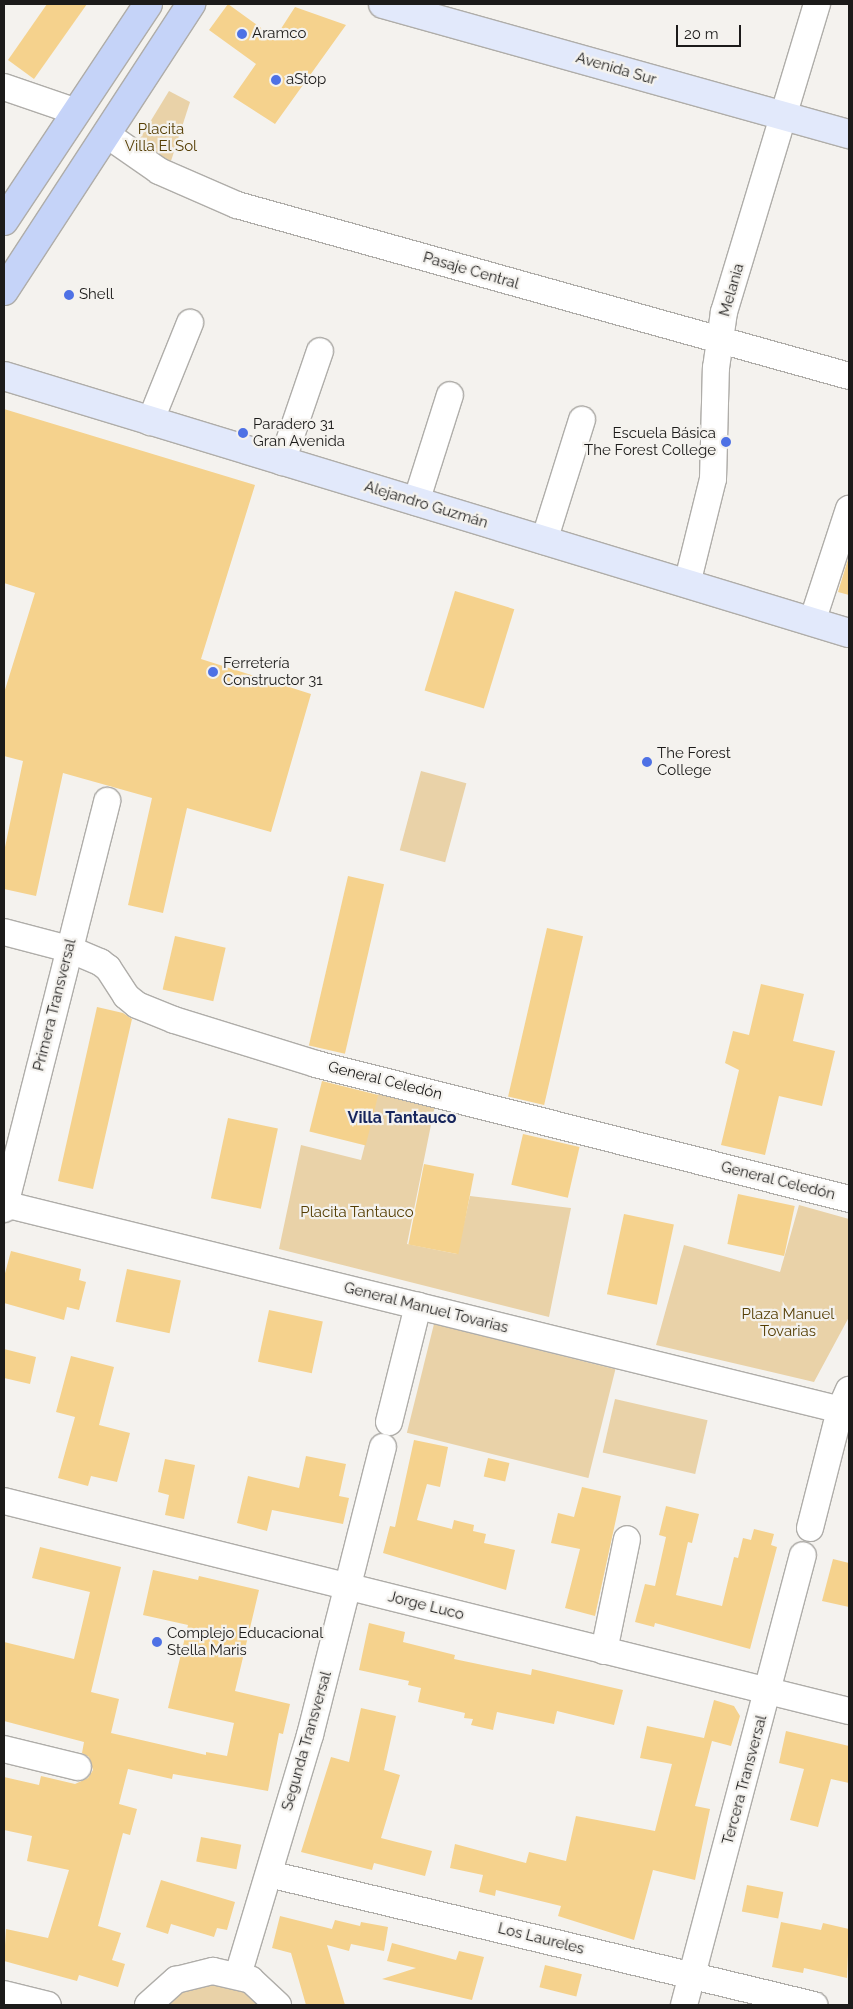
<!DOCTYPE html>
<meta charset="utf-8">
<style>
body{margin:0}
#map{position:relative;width:853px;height:2009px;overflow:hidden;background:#f4f2ee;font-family:Raleway,sans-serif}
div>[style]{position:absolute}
.green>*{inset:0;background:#e9d2a8;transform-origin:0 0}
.building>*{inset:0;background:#f5d28d;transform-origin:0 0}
.roads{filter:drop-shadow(1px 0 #afada9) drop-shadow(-1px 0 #afada9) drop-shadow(0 1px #afada9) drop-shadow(0 -1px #afada9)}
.street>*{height:26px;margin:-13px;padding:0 13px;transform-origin:13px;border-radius:13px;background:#fff}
.secondary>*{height:28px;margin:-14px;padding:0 14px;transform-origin:14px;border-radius:14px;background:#e2e9fb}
.primary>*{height:28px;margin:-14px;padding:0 14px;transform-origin:14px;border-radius:14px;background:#c5d3f8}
.dots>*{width:14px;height:14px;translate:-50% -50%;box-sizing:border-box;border:2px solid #f4f2ee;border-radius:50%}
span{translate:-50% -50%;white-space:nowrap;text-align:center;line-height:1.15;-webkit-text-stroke:4.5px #f4f2ee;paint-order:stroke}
.poi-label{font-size:15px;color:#1c1b1a}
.left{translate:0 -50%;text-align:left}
.right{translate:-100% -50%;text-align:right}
.street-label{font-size:15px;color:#1c1b1a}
.park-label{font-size:15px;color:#553e04}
.neighbourhood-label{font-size:16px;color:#16255c;font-weight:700}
.frame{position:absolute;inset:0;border:5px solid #1c1b1a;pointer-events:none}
.scale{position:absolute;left:676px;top:25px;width:65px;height:22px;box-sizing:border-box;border:2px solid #1c1b1a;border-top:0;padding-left:6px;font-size:15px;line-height:18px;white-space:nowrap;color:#1c1b1a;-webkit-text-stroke:4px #f4f2ee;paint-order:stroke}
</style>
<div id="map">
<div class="green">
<div style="clip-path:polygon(169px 91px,190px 102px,171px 161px,136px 145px)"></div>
<div style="left:421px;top:771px;width:47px;height:82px;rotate:15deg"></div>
<div style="clip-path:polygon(378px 1094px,435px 1105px,407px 1244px,457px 1254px,470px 1196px,571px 1208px,549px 1317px,279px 1249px,301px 1145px,361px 1160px)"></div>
<div style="clip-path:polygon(799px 1205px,849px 1219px,849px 1317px,814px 1382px,656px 1345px,684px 1245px,780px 1272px)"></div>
<div style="left:434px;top:1324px;width:187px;height:112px;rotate:14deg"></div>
<div style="left:615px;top:1399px;width:95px;height:55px;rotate:13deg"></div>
<div style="clip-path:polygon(208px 1983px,249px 1992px,264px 2005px,164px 2005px,187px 1988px)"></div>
</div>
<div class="building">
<div style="clip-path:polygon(47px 4px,87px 4px,34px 79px,8px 60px)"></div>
<div style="clip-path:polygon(228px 4px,275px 38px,295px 7px,346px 25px,275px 124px,233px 97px,256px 64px,209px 30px)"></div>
<div style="clip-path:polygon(4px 409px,255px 485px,201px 659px,311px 694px,271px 832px,187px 808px,163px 913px,128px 905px,152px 798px,63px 773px,36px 896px,4px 889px,4px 852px,23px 761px,4px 756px,4px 693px,35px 593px,4px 583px)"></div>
<div style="clip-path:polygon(849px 556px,849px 595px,838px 592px)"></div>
<div style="left:455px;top:591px;width:62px;height:104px;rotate:17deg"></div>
<div style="left:348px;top:876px;width:37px;height:174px;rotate:13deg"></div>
<div style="left:547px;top:928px;width:37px;height:173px;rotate:13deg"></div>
<div style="left:175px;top:936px;width:52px;height:55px;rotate:13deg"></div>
<div style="clip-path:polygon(761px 984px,804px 994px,793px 1041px,835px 1051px,822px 1106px,779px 1096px,765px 1155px,721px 1145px,739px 1070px,725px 1063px,733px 1031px,749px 1035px)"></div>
<div style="clip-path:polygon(97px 1007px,123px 1013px,132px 1019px,93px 1189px,58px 1181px)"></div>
<div style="left:322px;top:1081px;width:58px;height:52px;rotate:14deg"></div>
<div style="left:228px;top:1118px;width:51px;height:82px;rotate:12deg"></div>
<div style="left:523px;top:1134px;width:58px;height:52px;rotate:13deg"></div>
<div style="left:424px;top:1164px;width:51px;height:82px;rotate:11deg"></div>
<div style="left:738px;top:1194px;width:58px;height:51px;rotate:12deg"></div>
<div style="left:624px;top:1214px;width:51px;height:82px;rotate:12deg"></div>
<div style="clip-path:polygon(11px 1251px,81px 1269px,79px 1280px,86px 1282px,79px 1310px,67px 1307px,64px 1320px,4px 1303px,4px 1277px)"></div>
<div style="left:127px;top:1269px;width:55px;height:54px;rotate:12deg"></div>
<div style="left:269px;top:1310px;width:55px;height:53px;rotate:12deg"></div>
<div style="clip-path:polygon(4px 1349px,36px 1357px,30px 1384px,4px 1378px)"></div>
<div style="clip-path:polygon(71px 1356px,114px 1367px,99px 1425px,130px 1433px,117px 1482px,91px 1476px,88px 1486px,58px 1478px,75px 1417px,56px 1412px)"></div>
<div style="clip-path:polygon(414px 1440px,448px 1447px,440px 1487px,427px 1484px,417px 1520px,452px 1529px,454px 1520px,474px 1525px,473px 1531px,486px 1534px,484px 1543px,515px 1550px,506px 1590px,383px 1553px,390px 1526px,395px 1527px)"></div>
<div style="clip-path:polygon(306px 1456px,346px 1464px,339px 1496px,349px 1498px,343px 1524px,272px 1510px,267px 1531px,237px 1523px,248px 1476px,299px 1488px)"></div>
<div style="left:488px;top:1458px;width:22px;height:19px;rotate:13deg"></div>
<div style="clip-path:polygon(165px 1459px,195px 1465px,184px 1519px,165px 1515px,169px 1495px,158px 1492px)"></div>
<div style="clip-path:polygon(582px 1487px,621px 1496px,595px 1616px,565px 1608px,580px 1549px,551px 1543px,558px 1513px,574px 1517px)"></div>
<div style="clip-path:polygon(666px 1506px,699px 1514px,692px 1543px,688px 1542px,676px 1595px,722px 1606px,734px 1557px,738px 1558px,743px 1538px,751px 1540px,754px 1529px,774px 1534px,771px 1545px,777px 1547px,750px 1649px,655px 1623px,654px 1627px,635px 1622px,645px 1584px,655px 1586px,666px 1537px,659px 1535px)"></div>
<div style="clip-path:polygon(40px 1547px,121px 1567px,91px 1692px,119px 1699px,111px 1733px,206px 1755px,206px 1752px,227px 1756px,234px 1723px,168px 1708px,188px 1625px,143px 1615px,153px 1570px,198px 1580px,199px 1576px,259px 1590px,235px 1691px,290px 1704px,283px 1734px,279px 1733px,268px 1791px,173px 1774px,172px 1779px,128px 1769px,119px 1804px,137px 1809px,130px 1835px,123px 1833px,98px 1926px,121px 1933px,112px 1960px,125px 1964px,118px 1987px,79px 1975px,77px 1981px,4px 1961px,6px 1929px,48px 1938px,69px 1870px,27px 1861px,32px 1836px,4px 1830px,4px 1777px,39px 1785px,41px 1776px,75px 1784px,88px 1778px,93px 1770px,89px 1757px,82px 1753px,84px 1742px,4px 1721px,4px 1642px,74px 1659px,90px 1592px,32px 1578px)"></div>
<div style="clip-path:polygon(833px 1559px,849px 1563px,849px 1607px,822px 1601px)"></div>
<div style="clip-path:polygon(369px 1623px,405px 1632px,403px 1642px,455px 1655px,454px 1659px,531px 1675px,532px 1669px,623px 1690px,614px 1725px,557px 1711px,554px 1724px,497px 1712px,493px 1730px,471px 1725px,473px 1719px,464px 1718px,465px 1713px,418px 1702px,421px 1688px,408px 1685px,409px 1681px,359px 1670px)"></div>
<div style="clip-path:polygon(714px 1700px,734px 1706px,740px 1716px,731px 1746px,712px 1741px,695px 1806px,710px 1809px,695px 1880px,653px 1870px,634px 1940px,558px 1916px,561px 1906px,496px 1890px,495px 1896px,479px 1892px,483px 1875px,450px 1868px,455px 1844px,526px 1863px,529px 1852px,566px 1861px,576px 1816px,655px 1831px,672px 1764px,640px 1758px,647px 1726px,704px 1738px)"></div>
<div style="clip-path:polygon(361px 1708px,396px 1716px,384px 1770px,400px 1775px,381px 1838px,432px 1851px,425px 1876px,374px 1863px,372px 1870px,301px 1852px,331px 1757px,349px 1762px)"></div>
<div style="clip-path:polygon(786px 1731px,849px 1746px,849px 1783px,831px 1779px,818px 1827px,790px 1820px,804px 1769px,779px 1763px)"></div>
<div style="left:201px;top:1837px;width:41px;height:25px;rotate:11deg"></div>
<div style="clip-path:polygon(161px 1880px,235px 1902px,227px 1930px,217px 1928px,214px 1937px,171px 1924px,168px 1934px,146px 1927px)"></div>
<div style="left:747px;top:1885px;width:37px;height:27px;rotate:11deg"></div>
<div style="clip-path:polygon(280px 1916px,332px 1929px,335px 1920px,360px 1926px,361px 1922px,388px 1927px,384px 1951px,351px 1944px,349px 1951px,327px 1945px,345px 2005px,306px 2005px,291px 1953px,272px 1948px)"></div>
<div style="clip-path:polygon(781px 1922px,821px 1930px,823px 1923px,849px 1929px,847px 1978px,804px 1968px,803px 1973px,772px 1967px)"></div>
<div style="clip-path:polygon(392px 1943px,456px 1960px,459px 1951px,484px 1957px,472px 2000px,382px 1979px,416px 1968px,387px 1961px)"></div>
<div style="left:545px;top:1965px;width:38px;height:23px;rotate:14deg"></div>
</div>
<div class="roads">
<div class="street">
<div style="left:4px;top:87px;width:77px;rotate:18.9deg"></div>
<div style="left:106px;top:134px;width:65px;rotate:34.9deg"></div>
<div style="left:159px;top:171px;width:85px;rotate:23.6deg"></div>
<div style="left:237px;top:205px;width:635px;rotate:15.61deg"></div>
<div style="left:150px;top:422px;width:107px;rotate:-68deg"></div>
<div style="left:282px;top:462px;width:117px;rotate:-71.1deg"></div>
<div style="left:416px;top:502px;width:112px;rotate:-72.4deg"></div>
<div style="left:544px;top:541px;width:127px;rotate:-72.6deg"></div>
<div style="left:687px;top:584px;width:108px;rotate:-76.1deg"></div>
<div style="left:713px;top:479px;width:111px;rotate:-88.5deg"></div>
<div style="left:716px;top:368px;width:57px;rotate:-81.9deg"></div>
<div style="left:724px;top:312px;width:322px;rotate:-73.2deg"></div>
<div style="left:812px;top:622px;width:119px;rotate:-71.9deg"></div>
<div style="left:4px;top:932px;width:67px;rotate:14.7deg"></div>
<div style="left:69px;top:949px;width:34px;rotate:23deg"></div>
<div style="left:100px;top:962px;width:10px;rotate:37deg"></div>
<div style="left:108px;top:968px;width:33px;rotate:57deg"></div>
<div style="left:126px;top:996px;width:14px;rotate:39deg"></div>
<div style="left:137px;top:1005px;width:40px;rotate:22deg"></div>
<div style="left:174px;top:1020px;width:149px;rotate:17.2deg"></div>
<div style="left:316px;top:1064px;width:550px;rotate:14.21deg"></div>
<div style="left:4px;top:1204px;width:870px;rotate:13.83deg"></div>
<div style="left:4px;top:1209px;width:421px;rotate:-75.8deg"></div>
<div style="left:389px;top:1422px;width:120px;rotate:-76deg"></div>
<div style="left:4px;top:1501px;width:871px;rotate:13.96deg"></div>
<div style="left:810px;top:1528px;width:122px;rotate:-75.7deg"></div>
<div style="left:840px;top:1410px;width:22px;rotate:-66deg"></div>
<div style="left:604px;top:1651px;width:114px;rotate:-78.4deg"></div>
<div style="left:4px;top:1749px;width:76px;rotate:13.7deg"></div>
<div style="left:269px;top:1874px;width:561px;rotate:13.52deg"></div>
<div style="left:238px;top:1975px;width:251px;rotate:-73.3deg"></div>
<div style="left:310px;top:1735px;width:297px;rotate:-75.8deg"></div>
<div style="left:4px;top:1994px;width:45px;rotate:14deg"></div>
<div style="left:148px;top:2005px;width:38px;rotate:-42deg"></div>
<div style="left:176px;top:1980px;width:38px;rotate:-14deg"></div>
<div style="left:213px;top:1971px;width:39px;rotate:13deg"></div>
<div style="left:251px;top:1980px;width:37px;rotate:43deg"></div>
<div style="left:684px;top:2005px;width:465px;rotate:-75.2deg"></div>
</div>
<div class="secondary">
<div style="left:383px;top:4px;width:484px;rotate:15.6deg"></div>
<div style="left:4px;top:376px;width:883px;rotate:16.92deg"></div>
</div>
<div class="primary">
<div style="left:4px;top:221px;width:260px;rotate:-56.4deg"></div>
<div style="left:4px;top:291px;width:343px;rotate:-56.9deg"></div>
</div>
</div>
<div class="dots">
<div style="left:242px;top:34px;background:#4e71e5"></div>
<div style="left:276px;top:80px;background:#4e71e5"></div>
<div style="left:69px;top:295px;background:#4e71e5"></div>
<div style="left:243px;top:433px;background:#4e71e5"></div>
<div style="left:726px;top:442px;background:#4e71e5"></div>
<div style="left:213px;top:672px;background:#4e71e5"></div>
<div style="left:647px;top:762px;background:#4e71e5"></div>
<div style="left:157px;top:1642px;background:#4e71e5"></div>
</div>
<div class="poi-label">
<span class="left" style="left:252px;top:34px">Aramco</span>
<span class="left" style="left:286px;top:80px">aStop</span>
<span class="left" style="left:79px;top:295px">Shell</span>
<span class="left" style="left:253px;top:433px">Paradero 31<br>Gran Avenida</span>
<span class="right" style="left:716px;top:442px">Escuela Básica<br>The Forest College</span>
<span class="left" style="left:223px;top:672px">Ferretería<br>Constructor 31</span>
<span class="left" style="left:657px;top:762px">The Forest<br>College</span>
<span class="left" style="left:167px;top:1642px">Complejo Educacional<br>Stella Maris</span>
</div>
<div class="street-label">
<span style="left:616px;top:69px;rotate:16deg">Avenida Sur</span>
<span style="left:471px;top:271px;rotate:16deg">Pasaje Central</span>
<span style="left:732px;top:290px;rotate:-74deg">Melania</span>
<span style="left:426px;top:505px;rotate:17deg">Alejandro Guzmán</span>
<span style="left:55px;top:1005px;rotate:-76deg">Primera Transversal</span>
<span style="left:385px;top:1081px;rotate:14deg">General Celedón</span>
<span style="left:778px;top:1181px;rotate:14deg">General Celedón</span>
<span style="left:426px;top:1308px;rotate:14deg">General Manuel Tovarias</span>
<span style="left:426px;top:1606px;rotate:14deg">Jorge Luco</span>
<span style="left:307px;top:1741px;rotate:-74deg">Segunda Transversal</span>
<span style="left:745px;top:1780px;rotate:-75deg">Tercera Transversal</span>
<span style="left:541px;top:1939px;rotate:14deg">Los Laureles</span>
</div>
<div class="park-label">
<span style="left:161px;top:138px">Placita<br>Villa El Sol</span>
<span style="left:357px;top:1213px">Placita Tantauco</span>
<span style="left:788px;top:1323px">Plaza Manuel<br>Tovarias</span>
</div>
<div class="neighbourhood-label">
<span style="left:402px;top:1118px">Villa Tantauco</span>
</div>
<div class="frame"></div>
<div class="scale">20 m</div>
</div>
